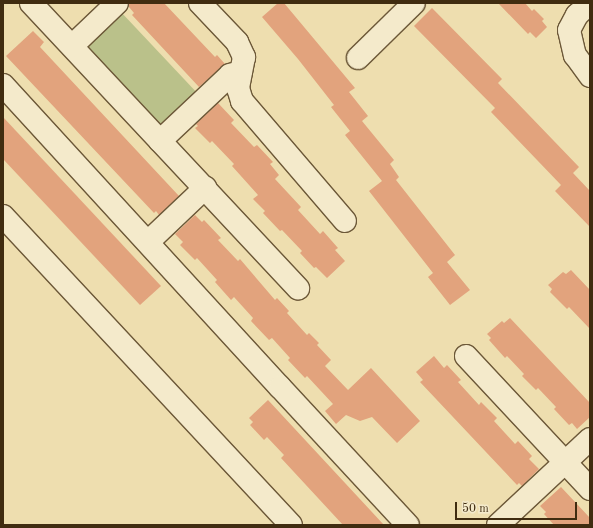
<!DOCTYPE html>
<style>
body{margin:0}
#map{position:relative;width:593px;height:528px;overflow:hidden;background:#eedeaf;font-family:"Old Standard TT",serif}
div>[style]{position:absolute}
.green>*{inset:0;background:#bac18a}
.building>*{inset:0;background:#e2a37d}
.roads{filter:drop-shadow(1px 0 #6c5838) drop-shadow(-1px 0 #6c5838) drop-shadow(0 1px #6c5838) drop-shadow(0 -1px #6c5838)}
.minor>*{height:22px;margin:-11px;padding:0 11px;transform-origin:11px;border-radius:11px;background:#f4eacb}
span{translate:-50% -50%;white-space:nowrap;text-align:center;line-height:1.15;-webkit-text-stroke:3px #f4eacb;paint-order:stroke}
.frame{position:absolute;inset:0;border:4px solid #402c10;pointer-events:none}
.scale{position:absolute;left:455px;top:502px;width:122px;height:18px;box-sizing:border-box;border:2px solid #402c10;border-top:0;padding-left:5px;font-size:12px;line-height:14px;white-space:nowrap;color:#402c10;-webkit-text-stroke:3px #f4eacb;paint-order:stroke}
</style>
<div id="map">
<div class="green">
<div style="clip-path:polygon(120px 11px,200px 96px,162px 128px,87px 54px,87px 42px)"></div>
</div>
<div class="building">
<div style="clip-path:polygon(129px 3px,164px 3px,215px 57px,217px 55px,225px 64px,199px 87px,132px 15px,134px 13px,129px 7px)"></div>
<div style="clip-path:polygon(278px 3px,284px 3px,355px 88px,349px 92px,368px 116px,362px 121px,394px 160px,390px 164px,399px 177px,396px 180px,455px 255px,447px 262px,470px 290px,450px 305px,428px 277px,433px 273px,369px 191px,382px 181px,345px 135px,350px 131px,331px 107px,334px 105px,298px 59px,262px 17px)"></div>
<div style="clip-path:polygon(498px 3px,525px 3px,532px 11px,534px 9px,544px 19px,542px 21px,547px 27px,536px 38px,530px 32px,528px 34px)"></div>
<div style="clip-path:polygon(432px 8px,502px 79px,498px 83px,579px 167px,573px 173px,590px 191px,590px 227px,555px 191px,561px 185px,491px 112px,495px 108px,414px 26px)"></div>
<div style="clip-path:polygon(33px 31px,44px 42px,40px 47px,179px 196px,159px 215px,156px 211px,154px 213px,6px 56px)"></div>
<div style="clip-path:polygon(218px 103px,234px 120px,231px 123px,254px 147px,257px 145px,273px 162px,270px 164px,279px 175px,275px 179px,301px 207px,298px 210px,320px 234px,323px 231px,338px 248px,335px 250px,345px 261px,327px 278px,316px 267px,314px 268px,300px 253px,302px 251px,282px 230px,280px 231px,263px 213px,265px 211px,253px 199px,258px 195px,232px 166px,234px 164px,212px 141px,210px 143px,195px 128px,198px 126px,196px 124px)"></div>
<div style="clip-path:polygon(3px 117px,161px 286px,140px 305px,3px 159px)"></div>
<div style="clip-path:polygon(195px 215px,202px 222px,204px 220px,221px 238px,218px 240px,238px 261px,240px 259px,275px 300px,277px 298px,289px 311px,287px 313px,307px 335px,309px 333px,319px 343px,317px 345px,331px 360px,325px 366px,348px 390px,371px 368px,420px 421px,397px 443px,372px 417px,360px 421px,346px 415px,336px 424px,325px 411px,333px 404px,307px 376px,305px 378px,288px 360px,290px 358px,272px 338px,269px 340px,251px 321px,253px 318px,234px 297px,231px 300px,215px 282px,217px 280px,197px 258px,195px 260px,180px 245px,183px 242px,175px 234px)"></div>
<div style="clip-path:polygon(571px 270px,590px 290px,590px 329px,569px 307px,567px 309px,550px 292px,552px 289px,548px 285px,563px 272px,566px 274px)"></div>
<div style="clip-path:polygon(510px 318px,590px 403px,590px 417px,577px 429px,572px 423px,569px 425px,554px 409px,556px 407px,538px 388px,536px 390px,522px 376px,524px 374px,507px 356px,505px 358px,489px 340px,491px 338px,487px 334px,502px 321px,504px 323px)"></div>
<div style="clip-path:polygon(434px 356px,444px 368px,447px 365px,461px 380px,458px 382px,479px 405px,481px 402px,497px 418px,494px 421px,515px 444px,518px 441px,532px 456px,529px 459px,539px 469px,522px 486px,519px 483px,517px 485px,420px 382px,423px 380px,416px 372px)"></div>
<div style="clip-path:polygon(268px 400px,384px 525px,343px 525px,281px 458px,284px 455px,267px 437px,264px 440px,250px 425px,253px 422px,249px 418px)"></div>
<div style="clip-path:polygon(561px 487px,590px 518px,590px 525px,554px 525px,544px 514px,546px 512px,540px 506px)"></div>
</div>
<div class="roads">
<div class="minor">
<div style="left:31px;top:3px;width:391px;rotate:46.9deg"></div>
<div style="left:200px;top:3px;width:54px;rotate:46.5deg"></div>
<div style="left:237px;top:42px;width:17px;rotate:65deg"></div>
<div style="left:244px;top:57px;width:32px;rotate:101deg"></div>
<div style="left:238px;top:88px;width:14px;rotate:73deg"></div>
<div style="left:242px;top:101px;width:158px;rotate:49.4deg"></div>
<div style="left:590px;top:3px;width:18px;rotate:137deg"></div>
<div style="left:577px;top:15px;width:17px;rotate:118deg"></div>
<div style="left:569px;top:30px;width:26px;rotate:77deg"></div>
<div style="left:575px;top:55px;width:26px;rotate:54deg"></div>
<div style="left:72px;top:46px;width:62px;rotate:-43.7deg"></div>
<div style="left:358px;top:58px;width:78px;rotate:-44.5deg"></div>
<div style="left:3px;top:85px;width:410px;rotate:47.5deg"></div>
<div style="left:280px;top:387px;width:188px;rotate:47.2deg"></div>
<div style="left:160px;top:141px;width:96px;rotate:-43.3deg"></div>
<div style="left:230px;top:75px;width:11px;rotate:-15deg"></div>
<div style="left:3px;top:216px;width:422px;rotate:47deg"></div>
<div style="left:148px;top:242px;width:79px;rotate:-43.5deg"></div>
<div style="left:466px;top:356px;width:182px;rotate:47deg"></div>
<div style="left:498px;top:525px;width:126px;rotate:-43.1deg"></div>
</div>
</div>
<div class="frame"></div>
<div class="scale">50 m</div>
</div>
